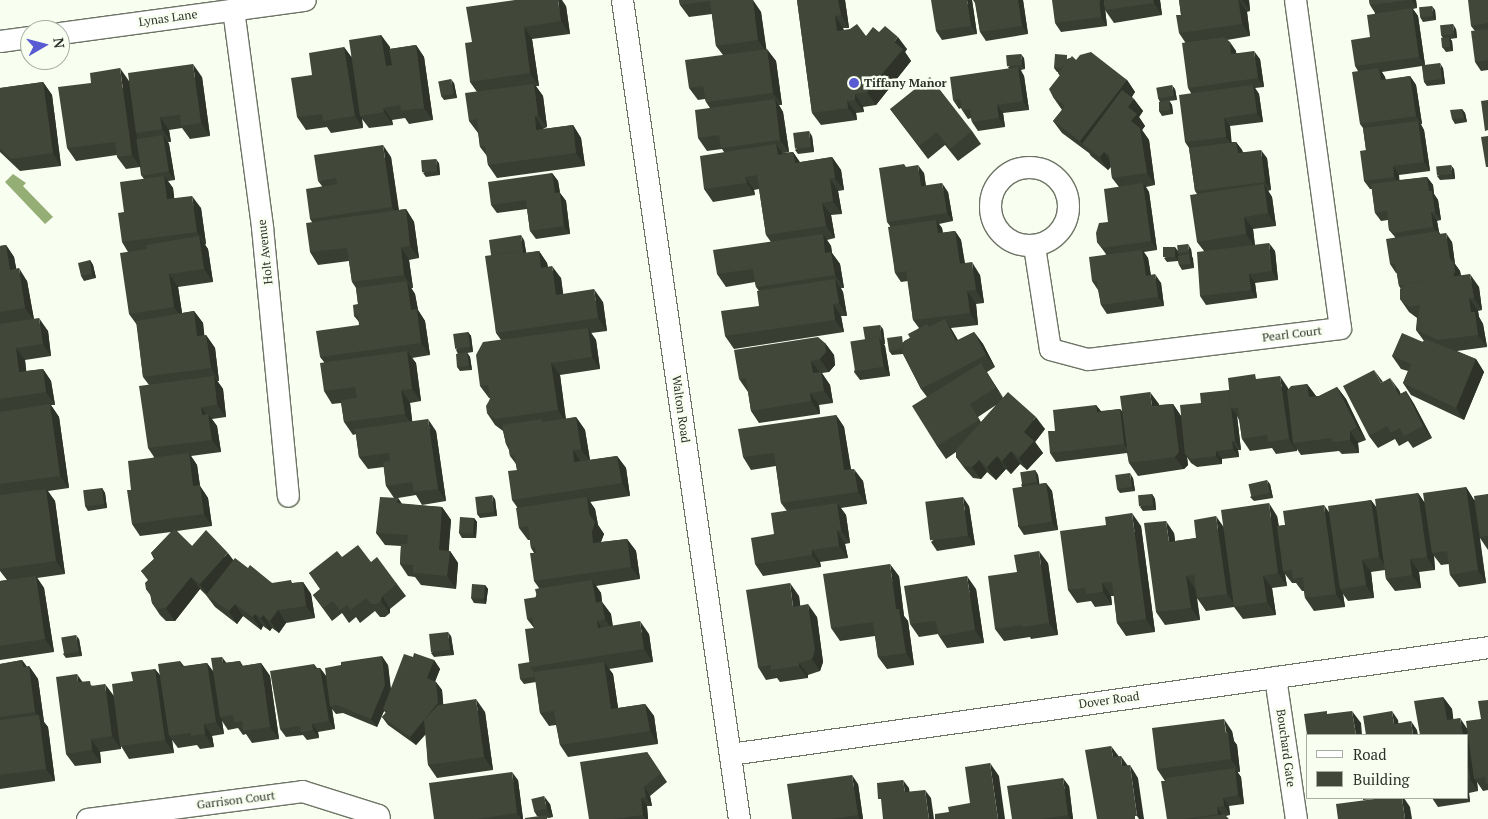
<!DOCTYPE html>
<style>
body{margin:0}
#map{position:relative;width:1488px;height:819px;overflow:hidden;background:#f8fff0;font-family:"PT Serif",serif}
div>[style]{position:absolute}
.water>*{inset:0;background:#95ae75}
.roads{filter:drop-shadow(1px 0 #6d7465) drop-shadow(-1px 0 #6d7465) drop-shadow(0 1px #6d7465) drop-shadow(0 -1px #6d7465)}
.street>*{height:21px;margin:-10.5px;padding:0 10.5px;transform-origin:10.5px;border-radius:10.5px;background:#fff}
.street>.ring{margin:-10.5px;padding:0;box-sizing:content-box;background:none;border:21px solid #fff;border-radius:50%}
.wall>*{inset:0;background:#383e31}
.shaded-wall>*{inset:0;background:#2e3228}
.building>*{inset:0;background:#414839;transform-origin:0 0}
.dots>*{width:14px;height:14px;translate:-50% -50%;box-sizing:border-box;border:2px solid #f8fff0;border-radius:50%}
span{translate:-50% -50%;white-space:nowrap;text-align:center;line-height:1.15;-webkit-text-stroke:5px #f8fff0;paint-order:stroke}
.street-label{font-size:12px;color:#2e312a}
.poi-label{font-size:12px;color:#2e312a;font-weight:700}
.left{translate:0 -50%;text-align:left}
.legend{position:absolute;left:1306px;top:734px;width:162px;height:65px;box-sizing:border-box;background:#f8fff0;border:1px solid #a7ada1;margin:0;padding:6px 9px;list-style:none;font-size:15px;color:#2e312a}
.legend li{display:flex;align-items:center;gap:10px;height:25px}
.legend b{width:25px;border:1px solid #a7ada1}
.north{position:absolute;left:20px;top:20px;width:50px;height:50px;box-sizing:border-box;background:#f8fff0;border:1px solid #a7ada1;border-radius:50%;rotate:82deg;font-size:14px;font-weight:700;line-height:20px;text-align:center;color:#2e312a}
.north::after{content:'';display:block;margin:auto;width:18px;height:22px;background:#585bd2;clip-path:polygon(50% 0,100% 100%,50% 72%,0 100%)}
</style>
<div id="map">
<div class="water">
<div style="clip-path:polygon(13px 174px,26px 183px,23px 186px,53px 217px,45px 224px,5px 182px)"></div>
</div>
<div class="roads">
<div class="street">
<div style="left:622px;top:0;width:827px;rotate:81.87deg"></div>
<div style="left:233px;top:9px;width:220px;rotate:82.4deg"></div>
<div style="left:262px;top:227px;width:270px;rotate:84.5deg"></div>
<div style="left:60px;top:33px;width:247px;rotate:-7.7deg"></div>
<div style="left:0;top:41px;width:30px;rotate:-8deg"></div>
<div class="ring" style="left:990px;top:167px;width:57px;height:57px"></div>
<div style="left:1034px;top:246px;width:104px;rotate:81.2deg"></div>
<div style="left:1050px;top:349px;width:39px;rotate:15deg"></div>
<div style="left:1088px;top:359px;width:254px;rotate:-7deg"></div>
<div style="left:1340px;top:328px;width:331px;rotate:-97.8deg"></div>
<div style="left:1275px;top:677px;width:144px;rotate:81.6deg"></div>
<div style="left:730px;top:754px;width:766px;rotate:-8.03deg"></div>
<div style="left:87px;top:819px;width:217px;rotate:-7.4deg"></div>
<div style="left:302px;top:791px;width:80px;rotate:17.5deg"></div>
<div style="left:378px;top:815px;width:4px;rotate:76deg"></div>
</div>
</div>
<div class="wall">
<div style="clip-path:polygon(679px 0,753px 1px,761px 12px,766px 49px,776px 61px,782px 105px,779px 105px,783px 112px,789px 152px,782px 153px,793px 152px,800px 162px,832px 157px,841px 170px,844px 190px,838px 191px,842px 214px,831px 215px,835px 238px,827px 240px,831px 246px,832px 253px,840px 264px,844px 288px,841px 288px,843px 292px,847px 316px,841px 316px,844px 332px,734px 349px,725px 336px,759px 306px,759px 291px,756px 287px,755px 282px,726px 287px,717px 274px,771px 242px,766px 235px,759px 189px,754px 190px,755px 195px,713px 202px,704px 189px,724px 152px,722px 149px,707px 151px,698px 138px,710px 108px,706px 102px,705px 99px,698px 100px,689px 88px,723px 55px,716px 46px,712px 14px,689px 17px,680px 5px)"></div>
<div style="clip-path:polygon(797px 0,845px 0,849px 28px,843px 28px,844px 30px,866px 36px,879px 32px,907px 49px,905px 52px,911px 61px,876px 105px,863px 107px,864px 112px,856px 113px,857px 120px,821px 125px,812px 113px)"></div>
<div style="clip-path:polygon(972px 0,977px 34px,942px 40px,936px 31px)"></div>
<div style="clip-path:polygon(973px 0,1023px 0,1028px 34px,986px 41px,980px 32px,975px 3px)"></div>
<div style="clip-path:polygon(1104px 0,1160px 0,1162px 15px,1114px 23px,1105px 10px)"></div>
<div style="clip-path:polygon(1104px 0,1107px 26px,1061px 32px,1055px 23px)"></div>
<div style="clip-path:polygon(1179px 0,1249px 0,1250px 11px,1247px 12px,1250px 36px,1227px 40px,1236px 51px,1236px 53px,1260px 59px,1264px 87px,1255px 88px,1259px 94px,1263px 122px,1230px 126px,1231px 142px,1236px 142px,1242px 150px,1243px 152px,1267px 158px,1271px 190px,1268px 191px,1272px 197px,1276px 226px,1253px 229px,1255px 245px,1275px 251px,1278px 280px,1255px 283px,1257px 298px,1206px 305px,1200px 296px,1204px 251px,1197px 242px,1197px 194px,1195px 191px,1189px 148px,1185px 142px,1191px 93px,1188px 88px,1185px 42px,1179px 33px,1181px 15px)"></div>
<div style="clip-path:polygon(1369px 0,1416px 0,1417px 8px,1413px 9px,1418px 16px,1425px 65px,1443px 68px,1445px 84px,1427px 86px,1424px 82px,1422px 66px,1382px 72px,1385px 77px,1386px 80px,1410px 76px,1416px 85px,1422px 124px,1421px 124px,1424px 130px,1430px 171px,1399px 175px,1399px 180px,1427px 177px,1433px 185px,1434px 194px,1438px 200px,1441px 220px,1437px 221px,1439px 232px,1440px 234px,1452px 242px,1455px 264px,1460px 271px,1461px 275px,1479px 287px,1482px 310px,1478px 311px,1479px 317px,1483px 324px,1487px 347px,1457px 351px,1476px 359px,1484px 372px,1464px 420px,1411px 395px,1403px 383px,1408px 371px,1401px 369px,1392px 356px,1424px 341px,1416px 330px,1417px 318px,1409px 312px,1400px 299px,1401px 289px,1399px 286px,1397px 273px,1396px 273px,1390px 264px,1395px 237px,1389px 230px,1388px 220px,1381px 221px,1375px 213px,1372px 189px,1370px 189px,1364px 181px,1366px 150px,1363px 128px,1360px 124px,1358px 71px,1355px 66px,1370px 37px,1375px 13px,1370px 5px)"></div>
<div style="clip-path:polygon(1488px 0,1488px 70px,1481px 71px,1475px 62px,1475px 31px,1471px 26px)"></div>
<div style="clip-path:polygon(566px 6px,570px 34px,532px 39px,539px 86px,536px 86px,543px 96px,547px 127px,543px 129px,573px 125px,581px 138px,585px 166px,497px 178px,488px 165px,487px 156px,480px 147px,478px 133px,469px 121px,477px 92px,470px 82px,472px 42px)"></div>
<div style="clip-path:polygon(1435px 10px,1436px 20px,1423px 22px,1420px 17px)"></div>
<div style="clip-path:polygon(1456px 29px,1457px 38px,1450px 39px,1452px 41px,1453px 51px,1446px 52px,1443px 48px,1443px 38px,1441px 35px)"></div>
<div style="clip-path:polygon(381px 35px,390px 49px,416px 45px,424px 57px,433px 120px,409px 124px,405px 118px,392px 120px,393px 125px,369px 128px,362px 119px,363px 128px,331px 133px,327px 127px,306px 130px,297px 117px,312px 75px,344px 47px,351px 57px)"></div>
<div style="clip-path:polygon(1024px 58px,1025px 69px,1021px 70px,1024px 76px,1029px 110px,1003px 113px,1005px 127px,978px 131px,972px 122px,971px 118px,968px 119px,962px 110px,961px 108px,959px 109px,953px 100px,1009px 69px,1008px 67px)"></div>
<div style="clip-path:polygon(1069px 58px,1076px 60px,1127px 80px,1135px 92px,1132px 97px,1143px 111px,1139px 117px,1145px 126px,1142px 130px,1149px 140px,1155px 185px,1146px 187px,1149px 192px,1157px 250px,1144px 252px,1148px 258px,1151px 275px,1161px 283px,1164px 306px,1107px 314px,1101px 305px,1098px 290px,1092px 281px,1106px 254px,1097px 242px,1108px 222px,1119px 187px,1112px 178px,1111px 167px,1108px 170px,1091px 156px,1089px 153px,1062px 133px,1053px 121px,1062px 110px,1053px 97px,1060px 76px,1058px 73px,1058px 72px,1057px 72px,1054px 68px)"></div>
<div style="clip-path:polygon(202px 77px,210px 136px,190px 139px,182px 128px,169px 130px,171px 142px,168px 142px,169px 144px,175px 180px,168px 181px,173px 188px,174px 198px,201px 208px,206px 244px,205px 245px,208px 249px,213px 282px,178px 287px,182px 313px,194px 311px,203px 323px,204px 336px,206px 335px,215px 348px,219px 381px,217px 381px,223px 389px,226px 417px,212px 419px,217px 426px,221px 452px,191px 456px,197px 465px,200px 486px,208px 498px,212px 526px,177px 531px,192px 546px,233px 560px,272px 583px,293px 583px,303px 582px,311px 594px,315px 618px,286px 623px,279px 633px,272px 628px,270px 631px,263px 626px,261px 630px,243px 616px,237px 624px,215px 607px,206px 595px,200px 589px,175px 621px,166px 621px,160px 615px,152px 603px,151px 596px,146px 589px,148px 580px,141px 571px,154px 559px,151px 553px,171px 532px,140px 536px,132px 524px,131px 490px,154px 457px,148px 448px,149px 385px,143px 377px,137px 325px,129px 314px,128px 252px,122px 242px,124px 212px,144px 179px,141px 175px,140px 167px,126px 169px,117px 157px,117px 155px,76px 161px,67px 148px,129px 81px)"></div>
<div style="clip-path:polygon(43px 82px,52px 95px,61px 166px,20px 171px,0 152px,0 88px)"></div>
<div style="clip-path:polygon(454px 83px,457px 98px,444px 100px,441px 96px)"></div>
<div style="clip-path:polygon(1175px 89px,1177px 100px,1169px 101px,1172px 105px,1173px 114px,1162px 116px,1159px 111px,1160px 102px,1158px 98px)"></div>
<div style="clip-path:polygon(890px 109px,972px 131px,981px 144px,958px 161px,945px 145px,928px 159px)"></div>
<div style="clip-path:polygon(1462px 109px,1465px 113px,1467px 122px,1455px 124px,1452px 119px)"></div>
<div style="clip-path:polygon(812px 136px,814px 152px,798px 154px,795px 150px)"></div>
<div style="clip-path:polygon(391px 157px,399px 210px,406px 209px,414px 222px,419px 258px,409px 260px,413px 288px,411px 288px,415px 294px,418px 310px,425px 321px,430px 355px,412px 358px,416px 363px,421px 401px,410px 403px,412px 421px,436px 431px,446px 501px,422px 505px,416px 495px,398px 498px,402px 504px,442px 507px,451px 520px,448px 551px,450px 551px,458px 563px,456px 589px,421px 585px,415px 577px,408px 576px,400px 564px,401px 546px,385px 545px,376px 533px,394px 498px,386px 486px,384px 467px,368px 469px,359px 457px,356px 434px,353px 435px,344px 422px,341px 403px,332px 404px,324px 391px,324px 362px,320px 357px,359px 325px,359px 322px,354px 316px,358px 304px,356px 288px,352px 282px,349px 261px,318px 265px,310px 252px,312px 222px,310px 219px,322px 186px,318px 181px)"></div>
<div style="clip-path:polygon(439px 163px,440px 175px,426px 177px,423px 173px)"></div>
<div style="clip-path:polygon(evenodd,906px 167px,924px 173px,926px 186px,948px 192px,953px 221px,939px 224px,942px 228px,943px 233px,955px 231px,961px 240px,965px 263px,980px 275px,984px 303px,976px 304px,978px 325px,951px 328px,958px 340px,974px 332px,983px 344px,995px 367px,987px 372px,1003px 398px,1045px 429px,1035px 442px,1043px 453px,1027px 470px,1020px 464px,1011px 474px,1006px 469px,996px 480px,987px 472px,981px 479px,973px 478px,965px 469px,956px 457px,956px 452px,946px 459px,937px 446px,927px 397px,921px 389px,903px 354px,892px 355px,889px 351px,910px 338px,919px 328px,913px 320px,908px 281px,901px 282px,895px 273px,890px 226px,887px 222px,906px 167px,996px 405px,981px 422px,978px 417px,996px 405px)"></div>
<div style="clip-path:polygon(1454px 169px,1455px 179px,1440px 180px,1437px 176px)"></div>
<div style="clip-path:polygon(552px 173px,558px 181px,560px 193px,566px 201px,570px 234px,536px 239px,530px 231px,527px 209px,497px 213px,491px 205px)"></div>
<div style="clip-path:polygon(524px 240px,526px 253px,539px 251px,547px 263px,548px 267px,561px 278px,563px 294px,603px 302px,607px 331px,591px 333px,596px 340px,600px 369px,560px 375px,566px 419px,576px 417px,585px 430px,590px 460px,617px 456px,626px 468px,630px 496px,590px 502px,595px 509px,598px 525px,604px 534px,601px 542px,627px 539px,636px 551px,640px 579px,596px 586px,601px 593px,602px 602px,611px 614px,612px 626px,649px 634px,653px 662px,609px 669px,613px 674px,618px 708px,645px 704px,654px 716px,658px 744px,568px 757px,560px 745px,556px 725px,549px 726px,540px 713px,536px 682px,524px 684px,520px 679px,530px 662px,534px 628px,527px 619px,539px 588px,534px 581px,534px 553px,531px 548px,530px 540px,528px 540px,519px 528px,517px 507px,512px 500px,517px 470px,516px 464px,510px 456px,509px 450px,506px 444px,503px 431px,495px 425px,487px 413px,490px 398px,489px 398px,480px 386px,501px 340px,496px 333px,491px 255px)"></div>
<div style="clip-path:polygon(6px 245px,14px 257px,16px 269px,27px 281px,34px 319px,48px 331px,51px 356px,25px 360px,26px 371px,43px 369px,51px 381px,55px 405px,51px 405px,59px 417px,69px 488px,48px 491px,55px 501px,65px 574px,37px 578px,44px 588px,54px 652px,0 660px,0 581px,7px 580px,0 571px,0 246px)"></div>
<div style="clip-path:polygon(1191px 249px,1194px 268px,1182px 270px,1179px 265px,1178px 261px,1167px 262px,1164px 258px,1178px 251px)"></div>
<div style="clip-path:polygon(90px 260px,93px 265px,96px 278px,84px 281px,81px 276px)"></div>
<div style="clip-path:polygon(883px 329px,885px 344px,884px 344px,885px 346px,890px 376px,860px 380px,854px 372px,865px 339px)"></div>
<div style="clip-path:polygon(468px 332px,471px 336px,473px 352px,467px 353px,470px 357px,472px 370px,460px 371px,457px 367px,458px 354px,456px 350px)"></div>
<div style="clip-path:polygon(825px 343px,834px 355px,835px 365px,829px 372px,822px 373px,830px 385px,833px 403px,819px 405px,820px 414px,759px 423px,751px 411px,748px 392px,739px 379px)"></div>
<div style="clip-path:polygon(1258px 379px,1289px 389px,1307px 384px,1316px 396px,1319px 396px,1337px 387px,1346px 399px,1366px 440px,1358px 443px,1359px 453px,1342px 454px,1339px 451px,1301px 455px,1297px 449px,1297px 451px,1276px 454px,1272px 448px,1250px 451px,1242px 439px,1239px 420px,1237px 416px,1241px 450px,1238px 450px,1239px 457px,1222px 459px,1222px 464px,1197px 467px,1191px 463px,1187px 457px,1188px 465px,1184px 469px,1138px 476px,1129px 463px,1127px 453px,1056px 462px,1050px 453px,1055px 431px,1096px 405px,1101px 411px,1120px 409px,1122px 411px,1159px 404px,1159px 405px,1173px 404px,1181px 416px,1201px 403px,1229px 390px)"></div>
<div style="clip-path:polygon(1383px 382px,1399px 390px,1400px 394px,1406px 391px,1414px 404px,1432px 438px,1413px 448px,1408px 441px,1399px 446px,1395px 439px,1378px 448px,1369px 436px)"></div>
<div style="clip-path:polygon(836px 415px,844px 427px,851px 469px,863px 481px,867px 504px,841px 508px,846px 515px,850px 543px,845px 544px,848px 558px,820px 562px,821px 567px,763px 576px,755px 564px,774px 534px,787px 511px,781px 503px,776px 466px,751px 470px,743px 457px)"></div>
<div style="clip-path:polygon(1035px 470px,1038px 475px,1039px 484px,1046px 483px,1052px 491px,1058px 530px,1024px 535px,1018px 526px,1022px 486px,1021px 485px)"></div>
<div style="clip-path:polygon(1133px 478px,1135px 491px,1120px 493px,1117px 489px)"></div>
<div style="clip-path:polygon(1270px 484px,1273px 498px,1254px 501px,1250px 497px)"></div>
<div style="clip-path:polygon(1466px 487px,1474px 500px,1488px 494px,1488px 550px,1480px 538px,1486px 583px,1459px 587px,1450px 575px,1449px 564px,1441px 565px,1434px 556px,1435px 570px,1419px 572px,1421px 588px,1395px 591px,1386px 579px,1385px 570px,1371px 572px,1374px 598px,1348px 601px,1343px 594px,1345px 607px,1314px 611px,1305px 598px,1304px 591px,1302px 591px,1296px 583px,1292px 583px,1285px 574px,1287px 586px,1272px 588px,1276px 615px,1243px 619px,1234px 607px,1206px 611px,1197px 598px,1196px 589px,1200px 620px,1165px 625px,1156px 612px,1174px 533px,1175px 541px,1196px 538px,1223px 527px,1277px 516px,1279px 526px,1285px 525px,1328px 512px,1371px 500px,1376px 508px,1418px 493px,1424px 502px)"></div>
<div style="clip-path:polygon(102px 488px,105px 493px,107px 508px,88px 511px,85px 506px)"></div>
<div style="clip-path:polygon(1152px 494px,1155px 499px,1156px 510px,1143px 511px,1140px 507px)"></div>
<div style="clip-path:polygon(495px 499px,497px 516px,480px 518px,477px 514px)"></div>
<div style="clip-path:polygon(969px 506px,975px 545px,937px 551px,931px 542px)"></div>
<div style="clip-path:polygon(474px 518px,477px 522px,476px 538px,462px 538px,459px 533px)"></div>
<div style="clip-path:polygon(1141px 526px,1155px 632px,1126px 636px,1117px 623px,1114px 596px,1111px 596px,1112px 605px,1095px 607px,1091px 601px,1077px 603px,1068px 590px)"></div>
<div style="clip-path:polygon(342px 557px,371px 562px,397px 584px,406px 596px,390px 609px,390px 613px,385px 617px,380px 617px,375px 611px,360px 623px,356px 617px,349px 623px,342px 613px,332px 621px,313px 595px,320px 589px,309px 573px)"></div>
<div style="clip-path:polygon(1048px 563px,1058px 635px,1031px 639px,1030px 637px,1004px 641px,995px 629px,1017px 572px)"></div>
<div style="clip-path:polygon(899px 576px,904px 616px,908px 621px,914px 665px,887px 669px,878px 657px,875px 636px,840px 641px,831px 628px)"></div>
<div style="clip-path:polygon(485px 585px,488px 589px,486px 604px,474px 603px,471px 598px)"></div>
<div style="clip-path:polygon(976px 589px,984px 643px,947px 648px,939px 636px,938px 634px,919px 637px,910px 624px)"></div>
<div style="clip-path:polygon(799px 596px,800px 606px,817px 617px,823px 662px,820px 671px,808px 675px,808px 678px,780px 682px,777px 678px,766px 680px,758px 667px)"></div>
<div style="clip-path:polygon(451px 636px,454px 655px,434px 657px,431px 653px)"></div>
<div style="clip-path:polygon(79px 639px,82px 656px,66px 658px,63px 654px)"></div>
<div style="clip-path:polygon(413px 657px,434px 660px,440px 669px,435px 681px,442px 690px,443px 704px,485px 712px,493px 770px,437px 778px,428px 765px,426px 734px,416px 745px,388px 725px,382px 717px,386px 713px,384px 711px,377px 727px,343px 713px,336px 714px,332px 709px,335px 729px,318px 732px,319px 738px,307px 740px,303px 735px,286px 737px,280px 729px,314px 664px,317px 668px,320px 668px,326px 676px,388px 665px,391px 689px)"></div>
<div style="clip-path:polygon(22px 660px,27px 667px,29px 666px,38px 679px,44px 722px,48px 727px,55px 781px,0 789px,0 664px)"></div>
<div style="clip-path:polygon(180px 661px,184px 666px,207px 663px,213px 672px,226px 663px,240px 661px,243px 666px,261px 663px,270px 676px,279px 739px,252px 743px,246px 734px,243px 735px,238px 728px,228px 730px,222px 721px,224px 734px,212px 736px,214px 747px,200px 749px,197px 745px,178px 748px,172px 740px,174px 753px,129px 759px,121px 746px,121px 749px,100px 752px,101px 763px,75px 766px,66px 754px,82px 682px,93px 686px,114px 696px,133px 681px,155px 669px,160px 675px)"></div>
<div style="clip-path:polygon(1443px 697px,1452px 709px,1453px 719px,1467px 729px,1481px 719px,1488px 700px,1488px 790px,1483px 791px,1477px 782px,1478px 791px,1469px 793px,1470px 802px,1438px 807px,1432px 798px,1467px 798px,1467px 735px,1420px 735px)"></div>
<div style="clip-path:polygon(1232px 731px,1234px 741px,1237px 745px,1240px 772px,1237px 772px,1241px 777px,1244px 804px,1229px 806px,1230px 815px,1226px 816px,1229px 819px,1167px 819px,1165px 781px,1157px 769px)"></div>
<div style="clip-path:polygon(647px 752px,667px 782px,650px 796px,652px 806px,647px 806px,648px 819px,589px 819px)"></div>
<div style="clip-path:polygon(518px 780px,523px 819px,434px 819px)"></div>
<div style="clip-path:polygon(858px 784px,863px 819px,792px 819px)"></div>
<div style="clip-path:polygon(1069px 786px,1073px 819px,1012px 819px)"></div>
<div style="clip-path:polygon(550px 804px,553px 817px,549px 818px,537px 816px,534px 811px)"></div>
</div>
<div class="shaded-wall">
<div style="clip-path:polygon(558px 0,562px 0,566px 6px,570px 34px,561px 21px)"></div>
<div style="clip-path:polygon(746px 0,753px 0,761px 12px,767px 53px,758px 40px)"></div>
<div style="clip-path:polygon(838px 0,845px 0,849px 28px,841px 15px)"></div>
<div style="clip-path:polygon(967px 0,972px 0,977px 34px,971px 26px)"></div>
<div style="clip-path:polygon(1018px 0,1023px 0,1028px 34px,1022px 26px)"></div>
<div style="clip-path:polygon(1099px 0,1104px 0,1107px 26px,1101px 17px)"></div>
<div style="clip-path:polygon(1153px 0,1160px 0,1162px 15px,1154px 3px)"></div>
<div style="clip-path:polygon(1239px 0,1247px 12px,1250px 36px,1242px 24px)"></div>
<div style="clip-path:polygon(1242px 0,1249px 0,1250px 11px)"></div>
<div style="clip-path:polygon(1412px 0,1416px 0,1417px 8px)"></div>
<div style="clip-path:polygon(1432px 6px,1435px 10px,1436px 20px,1433px 16px)"></div>
<div style="clip-path:polygon(1412px 8px,1418px 16px,1425px 65px,1419px 57px)"></div>
<div style="clip-path:polygon(835px 16px,843px 28px,846px 44px,837px 31px)"></div>
<div style="clip-path:polygon(1453px 24px,1456px 29px,1457px 38px,1454px 34px)"></div>
<div style="clip-path:polygon(524px 27px,532px 39px,539px 86px,530px 73px)"></div>
<div style="clip-path:polygon(381px 35px,390px 47px,394px 78px,386px 66px)"></div>
<div style="clip-path:polygon(898px 37px,907px 49px,905px 52px,911px 61px,876px 105px,867px 92px,894px 42px)"></div>
<div style="clip-path:polygon(1449px 37px,1452px 41px,1453px 51px,1450px 47px)"></div>
<div style="clip-path:polygon(1230px 42px,1236px 51px,1237px 63px,1231px 54px)"></div>
<div style="clip-path:polygon(416px 45px,424px 57px,433px 120px,424px 108px)"></div>
<div style="clip-path:polygon(344px 47px,353px 59px,360px 116px,362px 119px,363px 128px,355px 116px)"></div>
<div style="clip-path:polygon(767px 49px,776px 61px,782px 105px,773px 93px)"></div>
<div style="clip-path:polygon(1254px 51px,1260px 59px,1264px 87px,1258px 78px)"></div>
<div style="clip-path:polygon(1021px 54px,1024px 58px,1025px 69px,1022px 65px)"></div>
<div style="clip-path:polygon(1440px 63px,1443px 68px,1445px 84px,1442px 79px)"></div>
<div style="clip-path:polygon(193px 64px,202px 77px,210px 136px,201px 123px)"></div>
<div style="clip-path:polygon(1018px 67px,1024px 76px,1029px 110px,1023px 101px)"></div>
<div style="clip-path:polygon(120px 68px,129px 81px,141px 167px,132px 155px)"></div>
<div style="clip-path:polygon(1379px 68px,1385px 77px,1387px 89px,1381px 80px)"></div>
<div style="clip-path:polygon(1410px 76px,1416px 85px,1422px 124px,1416px 116px)"></div>
<div style="clip-path:polygon(451px 79px,454px 83px,457px 98px,454px 94px)"></div>
<div style="clip-path:polygon(1127px 80px,1135px 92px,1091px 150px,1082px 144px,1088px 154px,1080px 141px)"></div>
<div style="clip-path:polygon(43px 82px,52px 95px,61px 166px,53px 153px)"></div>
<div style="clip-path:polygon(534px 84px,543px 96px,547px 127px,538px 115px)"></div>
<div style="clip-path:polygon(1172px 85px,1175px 89px,1177px 100px,1174px 96px)"></div>
<div style="clip-path:polygon(1253px 85px,1259px 94px,1263px 122px,1257px 113px)"></div>
<div style="clip-path:polygon(855px 94px,863px 107px,864px 112px,855px 100px)"></div>
<div style="clip-path:polygon(775px 99px,783px 112px,789px 152px,780px 140px)"></div>
<div style="clip-path:polygon(1134px 99px,1143px 111px,1139px 117px,1145px 126px,1142px 130px,1149px 140px,1155px 185px,1147px 173px,1131px 121px,1128px 107px)"></div>
<div style="clip-path:polygon(1169px 100px,1172px 105px,1173px 114px,1170px 110px)"></div>
<div style="clip-path:polygon(847px 101px,856px 113px,857px 120px,848px 108px)"></div>
<div style="clip-path:polygon(997px 105px,1003px 113px,1005px 127px,999px 118px)"></div>
<div style="clip-path:polygon(383px 108px,392px 120px,393px 125px,384px 112px)"></div>
<div style="clip-path:polygon(1462px 109px,1465px 113px,1467px 122px,1464px 118px)"></div>
<div style="clip-path:polygon(535px 116px,543px 129px,536px 130px)"></div>
<div style="clip-path:polygon(160px 117px,169px 130px,171px 142px,162px 129px)"></div>
<div style="clip-path:polygon(1224px 118px,1230px 126px,1232px 145px,1226px 137px)"></div>
<div style="clip-path:polygon(1418px 121px,1424px 130px,1430px 171px,1424px 162px)"></div>
<div style="clip-path:polygon(573px 125px,581px 138px,585px 166px,576px 153px)"></div>
<div style="clip-path:polygon(809px 131px,812px 136px,814px 152px,811px 147px)"></div>
<div style="clip-path:polygon(163px 135px,169px 144px,175px 180px,169px 172px)"></div>
<div style="clip-path:polygon(1236px 142px,1242px 150px,1244px 161px,1238px 153px)"></div>
<div style="clip-path:polygon(776px 144px,785px 157px,778px 155px)"></div>
<div style="clip-path:polygon(383px 145px,391px 157px,400px 220px,392px 207px)"></div>
<div style="clip-path:polygon(1261px 150px,1267px 158px,1271px 190px,1265px 182px)"></div>
<div style="clip-path:polygon(793px 152px,801px 165px,795px 163px)"></div>
<div style="clip-path:polygon(1104px 152px,1112px 164px,1108px 170px,1100px 157px)"></div>
<div style="clip-path:polygon(832px 157px,841px 170px,844px 190px,835px 178px)"></div>
<div style="clip-path:polygon(436px 159px,439px 163px,440px 175px,437px 171px)"></div>
<div style="clip-path:polygon(918px 165px,924px 173px,927px 195px,921px 186px)"></div>
<div style="clip-path:polygon(1451px 165px,1454px 169px,1455px 179px,1452px 174px)"></div>
<div style="clip-path:polygon(1393px 166px,1399px 175px,1400px 185px,1394px 177px)"></div>
<div style="clip-path:polygon(552px 173px,558px 181px,560px 193px,566px 201px,570px 234px,564px 226px,555px 193px)"></div>
<div style="clip-path:polygon(164px 176px,173px 188px,176px 212px,167px 199px)"></div>
<div style="clip-path:polygon(745px 177px,754px 190px,755px 195px,747px 183px)"></div>
<div style="clip-path:polygon(1427px 177px,1433px 185px,1434px 194px,1438px 200px,1441px 220px,1435px 212px,1429px 191px)"></div>
<div style="clip-path:polygon(830px 179px,838px 191px,842px 214px,833px 201px)"></div>
<div style="clip-path:polygon(942px 183px,948px 192px,953px 221px,947px 213px)"></div>
<div style="clip-path:polygon(1143px 183px,1149px 192px,1157px 250px,1151px 241px)"></div>
<div style="clip-path:polygon(1264px 184px,1272px 197px,1276px 226px,1268px 213px)"></div>
<div style="clip-path:polygon(192px 196px,201px 208px,206px 244px,197px 232px)"></div>
<div style="clip-path:polygon(822px 203px,831px 215px,835px 238px,826px 226px)"></div>
<div style="clip-path:polygon(406px 209px,414px 222px,419px 258px,410px 246px)"></div>
<div style="clip-path:polygon(1431px 212px,1437px 221px,1439px 232px,1444px 240px,1445px 243px,1433px 227px)"></div>
<div style="clip-path:polygon(1244px 217px,1253px 229px,1255px 247px,1246px 234px)"></div>
<div style="clip-path:polygon(936px 220px,942px 228px,944px 242px,938px 233px)"></div>
<div style="clip-path:polygon(955px 231px,961px 240px,966px 272px,960px 264px)"></div>
<div style="clip-path:polygon(1446px 233px,1452px 242px,1455px 264px,1460px 271px,1461px 281px,1452px 278px)"></div>
<div style="clip-path:polygon(823px 234px,831px 246px,832px 253px,840px 264px,844px 288px,835px 275px,825px 253px)"></div>
<div style="clip-path:polygon(521px 235px,524px 240px,527px 257px,523px 253px)"></div>
<div style="clip-path:polygon(199px 236px,208px 249px,213px 282px,204px 269px)"></div>
<div style="clip-path:polygon(1269px 243px,1275px 251px,1278px 280px,1272px 271px)"></div>
<div style="clip-path:polygon(1188px 244px,1191px 249px,1192px 257px,1189px 252px)"></div>
<div style="clip-path:polygon(6px 245px,14px 257px,19px 282px,10px 270px)"></div>
<div style="clip-path:polygon(401px 247px,409px 260px,413px 288px,404px 275px)"></div>
<div style="clip-path:polygon(1175px 247px,1178px 251px,1179px 261px,1175px 257px)"></div>
<div style="clip-path:polygon(1142px 250px,1148px 258px,1152px 284px,1146px 276px)"></div>
<div style="clip-path:polygon(539px 251px,547px 263px,550px 280px,541px 268px)"></div>
<div style="clip-path:polygon(1189px 254px,1193px 258px,1194px 268px,1191px 264px)"></div>
<div style="clip-path:polygon(90px 260px,93px 265px,96px 278px,92px 274px)"></div>
<div style="clip-path:polygon(972px 262px,980px 275px,984px 303px,976px 290px)"></div>
<div style="clip-path:polygon(552px 266px,561px 278px,565px 307px,556px 295px)"></div>
<div style="clip-path:polygon(19px 268px,27px 281px,34px 320px,25px 308px)"></div>
<div style="clip-path:polygon(169px 274px,178px 287px,183px 319px,174px 307px)"></div>
<div style="clip-path:polygon(1155px 274px,1161px 283px,1164px 306px,1158px 297px)"></div>
<div style="clip-path:polygon(1249px 274px,1255px 283px,1257px 298px,1251px 290px)"></div>
<div style="clip-path:polygon(1470px 274px,1479px 287px,1482px 310px,1474px 298px)"></div>
<div style="clip-path:polygon(835px 279px,843px 292px,847px 316px,839px 303px)"></div>
<div style="clip-path:polygon(407px 281px,415px 294px,418px 310px,425px 321px,430px 355px,421px 343px,411px 310px)"></div>
<div style="clip-path:polygon(594px 289px,603px 302px,607px 331px,598px 318px)"></div>
<div style="clip-path:polygon(967px 291px,976px 304px,978px 325px,970px 313px)"></div>
<div style="clip-path:polygon(1469px 298px,1478px 311px,1479px 317px,1483px 324px,1487px 347px,1478px 335px,1471px 312px)"></div>
<div style="clip-path:polygon(833px 304px,841px 316px,844px 332px,835px 320px)"></div>
<div style="clip-path:polygon(194px 311px,203px 323px,206px 349px,197px 336px)"></div>
<div style="clip-path:polygon(39px 318px,48px 331px,51px 356px,43px 344px)"></div>
<div style="clip-path:polygon(945px 319px,953px 332px,965px 354px,956px 341px)"></div>
<div style="clip-path:polygon(880px 325px,883px 329px,885px 344px,882px 340px)"></div>
<div style="clip-path:polygon(588px 328px,596px 340px,600px 369px,592px 357px)"></div>
<div style="clip-path:polygon(468px 332px,471px 336px,473px 352px,470px 347px)"></div>
<div style="clip-path:polygon(974px 332px,983px 344px,995px 367px,986px 355px)"></div>
<div style="clip-path:polygon(206px 335px,215px 348px,219px 381px,211px 368px)"></div>
<div style="clip-path:polygon(879px 337px,885px 346px,890px 376px,884px 367px)"></div>
<div style="clip-path:polygon(825px 343px,834px 355px,835px 365px,829px 372px,820px 359px)"></div>
<div style="clip-path:polygon(16px 348px,25px 360px,28px 385px,19px 372px)"></div>
<div style="clip-path:polygon(407px 351px,416px 363px,421px 401px,412px 389px)"></div>
<div style="clip-path:polygon(467px 352px,470px 357px,472px 370px,469px 366px)"></div>
<div style="clip-path:polygon(1476px 359px,1484px 372px,1464px 420px,1456px 408px)"></div>
<div style="clip-path:polygon(811px 361px,820px 373px,813px 373px)"></div>
<div style="clip-path:polygon(551px 363px,560px 375px,566px 422px,558px 410px)"></div>
<div style="clip-path:polygon(981px 363px,989px 376px,1005px 400px,996px 388px)"></div>
<div style="clip-path:polygon(43px 369px,51px 381px,55px 405px,46px 392px)"></div>
<div style="clip-path:polygon(1374px 370px,1383px 382px,1381px 383px)"></div>
<div style="clip-path:polygon(821px 372px,830px 385px,833px 403px,824px 391px)"></div>
<div style="clip-path:polygon(214px 376px,223px 389px,226px 417px,217px 405px)"></div>
<div style="clip-path:polygon(1280px 376px,1288px 388px,1293px 443px,1297px 449px,1297px 451px,1289px 439px)"></div>
<div style="clip-path:polygon(1390px 378px,1399px 390px,1407px 407px,1399px 395px)"></div>
<div style="clip-path:polygon(1307px 384px,1316px 396px,1309px 397px)"></div>
<div style="clip-path:polygon(1337px 387px,1346px 399px,1366px 440px,1357px 427px)"></div>
<div style="clip-path:polygon(401px 390px,410px 403px,413px 427px,405px 414px)"></div>
<div style="clip-path:polygon(1229px 390px,1231px 408px,1237px 416px,1241px 450px,1235px 441px)"></div>
<div style="clip-path:polygon(1406px 391px,1414px 404px,1432px 438px,1423px 426px)"></div>
<div style="clip-path:polygon(1150px 392px,1159px 404px,1161px 419px,1152px 406px)"></div>
<div style="clip-path:polygon(810px 393px,819px 405px,820px 414px,811px 401px)"></div>
<div style="clip-path:polygon(50px 404px,59px 417px,69px 488px,60px 476px)"></div>
<div style="clip-path:polygon(1173px 404px,1181px 416px,1185px 454px,1187px 457px,1188px 465px,1184px 469px,1175px 457px)"></div>
<div style="clip-path:polygon(1096px 405px,1102px 413px,1097px 412px)"></div>
<div style="clip-path:polygon(201px 407px,209px 418px,208px 414px,217px 426px,221px 452px,212px 440px,202px 415px)"></div>
<div style="clip-path:polygon(1120px 409px,1126px 418px,1130px 452px,1124px 444px)"></div>
<div style="clip-path:polygon(836px 415px,844px 427px,853px 483px,844px 470px)"></div>
<div style="clip-path:polygon(576px 417px,585px 430px,590px 461px,581px 449px)"></div>
<div style="clip-path:polygon(1036px 417px,1045px 429px,1035px 442px,1043px 453px,1027px 470px,1019px 458px,1024px 432px)"></div>
<div style="clip-path:polygon(428px 419px,436px 431px,446px 501px,438px 489px)"></div>
<div style="clip-path:polygon(1350px 431px,1358px 443px,1359px 453px,1350px 440px)"></div>
<div style="clip-path:polygon(1232px 441px,1238px 450px,1239px 457px,1233px 449px)"></div>
<div style="clip-path:polygon(573px 450px,581px 462px,574px 462px)"></div>
<div style="clip-path:polygon(1011px 451px,1020px 464px,1011px 474px,1002px 461px)"></div>
<div style="clip-path:polygon(1216px 451px,1222px 459px,1222px 464px,1216px 456px)"></div>
<div style="clip-path:polygon(189px 453px,197px 465px,200px 486px,208px 498px,212px 526px,204px 514px,193px 486px)"></div>
<div style="clip-path:polygon(617px 456px,626px 468px,630px 496px,622px 483px)"></div>
<div style="clip-path:polygon(997px 456px,1006px 469px,996px 480px,987px 467px)"></div>
<div style="clip-path:polygon(979px 460px,987px 472px,981px 479px,972px 467px)"></div>
<div style="clip-path:polygon(854px 469px,863px 481px,867px 504px,858px 492px)"></div>
<div style="clip-path:polygon(1035px 470px,1038px 475px,1040px 487px,1037px 482px)"></div>
<div style="clip-path:polygon(1130px 473px,1133px 478px,1135px 491px,1132px 487px)"></div>
<div style="clip-path:polygon(1267px 480px,1270px 484px,1273px 498px,1270px 493px)"></div>
<div style="clip-path:polygon(1046px 483px,1052px 491px,1058px 530px,1052px 522px)"></div>
<div style="clip-path:polygon(1466px 487px,1474px 500px,1486px 583px,1478px 570px)"></div>
<div style="clip-path:polygon(102px 488px,105px 493px,107px 508px,104px 504px)"></div>
<div style="clip-path:polygon(46px 489px,55px 501px,65px 574px,56px 561px)"></div>
<div style="clip-path:polygon(1418px 493px,1427px 506px,1432px 553px,1434px 556px,1435px 570px,1427px 557px)"></div>
<div style="clip-path:polygon(1152px 494px,1155px 499px,1156px 510px,1153px 505px)"></div>
<div style="clip-path:polygon(492px 495px,495px 499px,497px 516px,494px 512px)"></div>
<div style="clip-path:polygon(587px 497px,595px 509px,598px 525px,604px 534px,600px 544px,593px 543px)"></div>
<div style="clip-path:polygon(963px 497px,969px 506px,975px 545px,968px 536px)"></div>
<div style="clip-path:polygon(398px 498px,406px 510px,397px 503px)"></div>
<div style="clip-path:polygon(1371px 500px,1380px 512px,1388px 570px,1379px 557px)"></div>
<div style="clip-path:polygon(837px 503px,846px 515px,850px 543px,841px 530px)"></div>
<div style="clip-path:polygon(1269px 503px,1277px 516px,1285px 571px,1283px 571px,1285px 574px,1287px 586px,1278px 573px)"></div>
<div style="clip-path:polygon(1324px 505px,1333px 518px,1340px 589px,1343px 594px,1345px 607px,1336px 594px)"></div>
<div style="clip-path:polygon(442px 507px,451px 520px,448px 562px,439px 550px)"></div>
<div style="clip-path:polygon(1132px 513px,1141px 526px,1155px 632px,1146px 619px)"></div>
<div style="clip-path:polygon(1216px 516px,1225px 529px,1236px 606px,1227px 594px)"></div>
<div style="clip-path:polygon(474px 518px,477px 522px,476px 538px,473px 534px)"></div>
<div style="clip-path:polygon(1166px 521px,1174px 533px,1177px 555px,1169px 542px)"></div>
<div style="clip-path:polygon(837px 531px,845px 544px,848px 558px,839px 546px)"></div>
<div style="clip-path:polygon(627px 539px,636px 551px,640px 579px,631px 567px)"></div>
<div style="clip-path:polygon(812px 550px,820px 562px,821px 567px,812px 555px)"></div>
<div style="clip-path:polygon(450px 551px,458px 563px,456px 589px,447px 576px)"></div>
<div style="clip-path:polygon(1039px 551px,1048px 563px,1058px 635px,1049px 623px)"></div>
<div style="clip-path:polygon(228px 553px,237px 565px,209px 597px,200px 584px)"></div>
<div style="clip-path:polygon(1410px 559px,1419px 572px,1421px 588px,1412px 575px)"></div>
<div style="clip-path:polygon(1362px 560px,1371px 572px,1374px 598px,1366px 585px)"></div>
<div style="clip-path:polygon(890px 564px,899px 576px,904px 616px,908px 621px,914px 665px,906px 653px,896px 609px)"></div>
<div style="clip-path:polygon(36px 576px,44px 588px,54px 652px,45px 639px)"></div>
<div style="clip-path:polygon(967px 576px,976px 589px,984px 643px,975px 630px)"></div>
<div style="clip-path:polygon(1186px 576px,1195px 589px,1200px 620px,1191px 608px)"></div>
<div style="clip-path:polygon(1263px 576px,1272px 588px,1276px 615px,1267px 602px)"></div>
<div style="clip-path:polygon(191px 577px,200px 589px,175px 621px,166px 608px)"></div>
<div style="clip-path:polygon(592px 580px,601px 593px,602px 602px,611px 614px,614px 632px,605px 619px,596px 603px)"></div>
<div style="clip-path:polygon(303px 582px,311px 594px,315px 618px,306px 606px)"></div>
<div style="clip-path:polygon(790px 583px,799px 596px,802px 619px,793px 607px)"></div>
<div style="clip-path:polygon(1102px 583px,1111px 596px,1112px 605px,1103px 592px)"></div>
<div style="clip-path:polygon(485px 585px,488px 589px,486px 604px,483px 599px)"></div>
<div style="clip-path:polygon(382px 596px,390px 609px,390px 613px,381px 601px)"></div>
<div style="clip-path:polygon(235px 604px,243px 616px,237px 624px,229px 611px)"></div>
<div style="clip-path:polygon(808px 604px,817px 617px,823px 662px,820px 671px,812px 659px)"></div>
<div style="clip-path:polygon(278px 610px,286px 623px,279px 633px,270px 621px)"></div>
<div style="clip-path:polygon(255px 614px,263px 626px,261px 630px,253px 617px)"></div>
<div style="clip-path:polygon(263px 615px,272px 628px,270px 631px,261px 618px)"></div>
<div style="clip-path:polygon(597px 621px,605px 633px,598px 628px)"></div>
<div style="clip-path:polygon(640px 621px,649px 634px,653px 662px,644px 649px)"></div>
<div style="clip-path:polygon(448px 632px,451px 636px,454px 655px,450px 650px)"></div>
<div style="clip-path:polygon(76px 635px,79px 639px,82px 656px,79px 652px)"></div>
<div style="clip-path:polygon(382px 656px,388px 665px,391px 694px,383px 709px,384px 711px,377px 727px,371px 719px)"></div>
<div style="clip-path:polygon(222px 657px,231px 669px,223px 663px)"></div>
<div style="clip-path:polygon(22px 660px,30px 671px,29px 666px,38px 679px,44px 722px,48px 727px,55px 781px,46px 769px,39px 717px,35px 712px)"></div>
<div style="clip-path:polygon(434px 660px,440px 669px,433px 687px,427px 678px)"></div>
<div style="clip-path:polygon(604px 662px,613px 674px,620px 721px,611px 709px)"></div>
<div style="clip-path:polygon(207px 663px,216px 675px,220px 717px,222px 721px,224px 734px,216px 722px)"></div>
<div style="clip-path:polygon(261px 663px,270px 676px,279px 739px,270px 727px)"></div>
<div style="clip-path:polygon(799px 663px,808px 675px,808px 678px,799px 666px)"></div>
<div style="clip-path:polygon(320px 668px,326px 676px,330px 706px,332px 709px,335px 729px,329px 721px)"></div>
<div style="clip-path:polygon(155px 669px,164px 681px,169px 736px,172px 740px,174px 753px,165px 740px)"></div>
<div style="clip-path:polygon(77px 674px,86px 687px,78px 682px)"></div>
<div style="clip-path:polygon(436px 682px,442px 690px,444px 712px,416px 745px,410px 737px)"></div>
<div style="clip-path:polygon(105px 684px,114px 696px,121px 749px,112px 736px)"></div>
<div style="clip-path:polygon(1443px 697px,1452px 709px,1455px 732px,1447px 720px)"></div>
<div style="clip-path:polygon(476px 699px,485px 712px,493px 770px,484px 757px)"></div>
<div style="clip-path:polygon(645px 704px,654px 716px,658px 744px,650px 731px)"></div>
<div style="clip-path:polygon(1352px 711px,1361px 723px,1362px 735px,1356px 735px)"></div>
<div style="clip-path:polygon(1392px 711px,1398px 720px,1400px 732px,1394px 724px)"></div>
<div style="clip-path:polygon(1460px 718px,1468px 730px,1474px 779px,1477px 782px,1478px 791px,1470px 779px,1467px 761px,1467px 735px,1463px 735px)"></div>
<div style="clip-path:polygon(1224px 719px,1232px 731px,1234px 741px,1237px 745px,1240px 772px,1231px 759px)"></div>
<div style="clip-path:polygon(1411px 721px,1417px 730px,1418px 735px,1413px 735px)"></div>
<div style="clip-path:polygon(204px 724px,212px 736px,214px 747px,205px 734px)"></div>
<div style="clip-path:polygon(312px 724px,318px 732px,319px 738px,313px 730px)"></div>
<div style="clip-path:polygon(91px 739px,100px 752px,101px 763px,92px 750px)"></div>
<div style="clip-path:polygon(1111px 746px,1120px 758px,1113px 757px)"></div>
<div style="clip-path:polygon(1121px 756px,1130px 769px,1122px 766px)"></div>
<div style="clip-path:polygon(990px 763px,999px 776px,1005px 819px,998px 819px)"></div>
<div style="clip-path:polygon(1130px 765px,1138px 778px,1144px 819px,1139px 819px,1137px 816px)"></div>
<div style="clip-path:polygon(1235px 768px,1241px 777px,1244px 804px,1238px 795px)"></div>
<div style="clip-path:polygon(512px 772px,518px 780px,523px 819px,521px 819px,517px 813px)"></div>
<div style="clip-path:polygon(852px 775px,858px 784px,863px 819px,860px 819px,858px 815px)"></div>
<div style="clip-path:polygon(1063px 778px,1069px 786px,1073px 819px,1071px 819px,1068px 815px)"></div>
<div style="clip-path:polygon(903px 780px,909px 788px,911px 801px,905px 792px)"></div>
<div style="clip-path:polygon(644px 787px,650px 796px,652px 806px,646px 797px)"></div>
<div style="clip-path:polygon(925px 790px,931px 798px,934px 819px,929px 819px)"></div>
<div style="clip-path:polygon(1467px 790px,1469px 793px,1470px 802px,1467px 797px)"></div>
<div style="clip-path:polygon(544px 796px,550px 804px,553px 817px,547px 809px)"></div>
<div style="clip-path:polygon(641px 798px,647px 806px,648px 819px,646px 819px,643px 815px)"></div>
<div style="clip-path:polygon(1223px 798px,1229px 806px,1230px 815px,1224px 806px)"></div>
<div style="clip-path:polygon(1402px 798px,1404px 798px,1410px 807px,1412px 819px,1405px 819px)"></div>
<div style="clip-path:polygon(1217px 807px,1223px 816px,1221px 819px,1218px 814px)"></div>
</div>
<div class="building">
<div style="clip-path:polygon(515px 0,558px 0,561px 21px,524px 27px,530px 73px,470px 82px,465px 43px,472px 42px,466px 7px)"></div>
<div style="clip-path:polygon(679px 0,753px 0,758px 40px,716px 46px,710px 1px,680px 5px)"></div>
<div style="clip-path:polygon(797px 0,838px 0,841px 15px,835px 16px,837px 31px,850px 29px,857px 24px,866px 36px,873px 27px,879px 32px,885px 26px,898px 37px,894px 42px,903px 49px,867px 92px,855px 94px,855px 100px,847px 101px,848px 108px,812px 113px)"></div>
<div style="clip-path:polygon(931px 0,967px 0,971px 26px,936px 31px)"></div>
<div style="clip-path:polygon(975px 0,1018px 0,1022px 26px,980px 32px)"></div>
<div style="clip-path:polygon(1052px 0,1099px 0,1101px 17px,1055px 23px)"></div>
<div style="clip-path:polygon(1104px 0,1153px 0,1154px 3px,1105px 10px)"></div>
<div style="clip-path:polygon(1179px 0,1238px 0,1242px 24px,1179px 33px,1176px 15px,1181px 15px)"></div>
<div style="clip-path:polygon(1369px 0,1409px 0,1370px 5px)"></div>
<div style="clip-path:polygon(1468px 0,1488px 0,1488px 23px,1471px 26px)"></div>
<div style="left:1432px;top:6px;width:10px;height:13px;rotate:84deg"></div>
<div style="clip-path:polygon(1412px 8px,1419px 57px,1355px 66px,1351px 40px,1370px 37px,1367px 15px)"></div>
<div style="left:1453px;top:24px;width:10px;height:13px;rotate:84deg"></div>
<div style="clip-path:polygon(1488px 29px,1488px 60px,1475px 62px,1471px 31px)"></div>
<div style="clip-path:polygon(381px 35px,386px 66px,392px 65px,389px 49px,416px 45px,424px 108px,401px 111px,400px 105px,383px 108px,384px 112px,360px 116px,349px 40px)"></div>
<div style="clip-path:polygon(1224px 37px,1230px 42px,1231px 54px,1254px 51px,1258px 78px,1188px 88px,1182px 43px)"></div>
<div style="left:1449px;top:37px;width:10px;height:8px;rotate:84deg"></div>
<div style="clip-path:polygon(344px 47px,355px 116px,323px 121px,322px 114px,297px 117px,291px 78px,312px 75px,309px 53px)"></div>
<div style="clip-path:polygon(767px 49px,773px 93px,706px 102px,703px 86px,689px 88px,685px 60px)"></div>
<div style="clip-path:polygon(1091px 52px,1127px 80px,1080px 141px,1053px 121px,1065px 106px,1053px 97px,1049px 89px,1060px 75px,1058px 73px,1072px 56px,1076px 60px,1080px 55px)"></div>
<div style="left:1021px;top:54px;width:11px;height:15px;rotate:85deg"></div>
<div style="clip-path:polygon(1055px 54px,1067px 55px,1067px 62px,1061px 68px,1054px 68px)"></div>
<div style="left:1440px;top:63px;width:16px;height:18px;rotate:83deg"></div>
<div style="clip-path:polygon(193px 64px,201px 123px,181px 126px,180px 115px,160px 117px,162px 129px,136px 133px,128px 73px)"></div>
<div style="clip-path:polygon(1018px 67px,1023px 101px,997px 105px,999px 118px,972px 122px,970px 109px,962px 110px,960px 99px,953px 100px,950px 77px)"></div>
<div style="clip-path:polygon(120px 68px,132px 155px,117px 157px,115px 142px,67px 148px,58px 87px,91px 83px,90px 73px)"></div>
<div style="clip-path:polygon(1379px 68px,1381px 80px,1410px 76px,1416px 116px,1360px 124px,1352px 72px)"></div>
<div style="clip-path:polygon(930px 77px,972px 131px,950px 149px,937px 132px,919px 146px,890px 109px)"></div>
<div style="left:451px;top:79px;width:15px;height:13px;rotate:79deg"></div>
<div style="clip-path:polygon(43px 82px,53px 153px,11px 159px,0 148px,0 88px)"></div>
<div style="clip-path:polygon(534px 84px,538px 115px,535px 116px,536px 130px,573px 125px,576px 153px,488px 165px,485px 146px,480px 147px,477px 119px,469px 121px,465px 93px)"></div>
<div style="left:1172px;top:85px;width:11px;height:16px;rotate:80deg"></div>
<div style="clip-path:polygon(1253px 85px,1257px 113px,1224px 118px,1226px 137px,1185px 142px,1179px 95px)"></div>
<div style="clip-path:polygon(1122px 90px,1134px 99px,1128px 107px,1137px 114px,1131px 121px,1140px 128px,1147px 173px,1112px 178px,1109px 155px,1104px 152px,1100px 157px,1082px 144px)"></div>
<div style="clip-path:polygon(775px 99px,780px 140px,721px 148px,719px 135px,698px 138px,695px 110px)"></div>
<div style="clip-path:polygon(1169px 100px,1170px 110px,1159px 111px,1159px 102px)"></div>
<div style="clip-path:polygon(1488px 100px,1488px 130px,1485px 131px,1481px 101px)"></div>
<div style="clip-path:polygon(1462px 109px,1464px 118px,1452px 119px,1450px 110px)"></div>
<div style="clip-path:polygon(1418px 121px,1424px 162px,1393px 166px,1394px 177px,1364px 181px,1360px 151px,1366px 150px,1363px 128px)"></div>
<div style="left:809px;top:131px;width:16px;height:16px;rotate:83deg"></div>
<div style="left:163px;top:135px;width:37px;height:27px;rotate:81deg"></div>
<div style="clip-path:polygon(1488px 136px,1488px 167px,1486px 167px,1481px 137px)"></div>
<div style="clip-path:polygon(1236px 142px,1238px 153px,1261px 150px,1265px 182px,1195px 191px,1189px 148px)"></div>
<div style="clip-path:polygon(776px 144px,778px 155px,793px 152px,795px 163px,832px 157px,835px 178px,830px 179px,833px 201px,822px 203px,826px 226px,766px 235px,757px 175px,745px 177px,747px 183px,704px 189px,700px 156px)"></div>
<div style="clip-path:polygon(383px 145px,392px 207px,310px 219px,306px 189px,337px 184px,336px 178px,318px 181px,314px 155px)"></div>
<div style="left:436px;top:159px;width:12px;height:15px;rotate:85deg"></div>
<div style="clip-path:polygon(904px 164px,906px 167px,918px 165px,921px 186px,942px 183px,947px 213px,887px 222px,879px 168px)"></div>
<div style="left:1451px;top:165px;width:9px;height:15px;rotate:84deg"></div>
<div style="clip-path:polygon(552px 173px,555px 193px,560px 192px,564px 226px,530px 231px,526px 200px,491px 205px,488px 182px)"></div>
<div style="clip-path:polygon(164px 176px,167px 199px,192px 196px,197px 232px,122px 242px,118px 213px,124px 212px,120px 182px)"></div>
<div style="clip-path:polygon(1427px 177px,1429px 191px,1432px 191px,1435px 212px,1431px 212px,1433px 227px,1394px 233px,1389px 230px,1387px 211px,1375px 213px,1371px 184px)"></div>
<div style="clip-path:polygon(1143px 183px,1151px 241px,1102px 248px,1097px 242px,1096px 233px,1099px 223px,1108px 222px,1104px 189px)"></div>
<div style="clip-path:polygon(1264px 184px,1268px 213px,1244px 217px,1246px 234px,1197px 242px,1190px 195px)"></div>
<div style="clip-path:polygon(406px 209px,410px 246px,401px 247px,404px 275px,352px 282px,347px 248px,310px 252px,306px 223px)"></div>
<div style="clip-path:polygon(936px 220px,938px 233px,955px 231px,960px 264px,906px 271px,907px 271px,895px 273px,888px 227px)"></div>
<div style="clip-path:polygon(1438px 231px,1439px 234px,1446px 233px,1450px 259px,1454px 262px,1455px 272px,1453px 277px,1407px 283px,1406px 285px,1399px 286px,1395px 264px,1390px 264px,1386px 239px)"></div>
<div style="clip-path:polygon(823px 234px,825px 253px,831px 252px,835px 275px,756px 287px,753px 269px,717px 274px,713px 250px)"></div>
<div style="clip-path:polygon(521px 235px,523px 252px,522px 251px,491px 255px,489px 240px)"></div>
<div style="clip-path:polygon(199px 236px,204px 269px,169px 274px,174px 307px,129px 314px,120px 253px,147px 249px,146px 245px)"></div>
<div style="clip-path:polygon(1269px 243px,1272px 271px,1249px 274px,1251px 290px,1200px 296px,1197px 252px)"></div>
<div style="left:1188px;top:244px;width:8px;height:11px;rotate:83deg"></div>
<div style="clip-path:polygon(6px 245px,10px 270px,19px 268px,25px 308px,0 312px,0 246px)"></div>
<div style="left:1175px;top:247px;width:10px;height:12px;rotate:90deg"></div>
<div style="clip-path:polygon(1142px 250px,1146px 276px,1155px 274px,1158px 297px,1101px 305px,1097px 281px,1092px 281px,1089px 257px)"></div>
<div style="clip-path:polygon(522px 251px,523px 253px,539px 251px,541px 268px,552px 266px,556px 295px,594px 289px,598px 318px,496px 333px,485px 256px)"></div>
<div style="clip-path:polygon(1189px 254px,1191px 264px,1179px 265px,1178px 256px)"></div>
<div style="clip-path:polygon(90px 260px,92px 274px,81px 276px,78px 263px)"></div>
<div style="clip-path:polygon(972px 262px,976px 290px,967px 291px,970px 313px,913px 320px,906px 271px)"></div>
<div style="clip-path:polygon(1470px 274px,1474px 298px,1469px 298px,1471px 312px,1475px 312px,1478px 335px,1438px 340px,1416px 330px,1420px 305px,1410px 307px,1404px 303px,1400px 299px,1400px 289px,1407px 283px)"></div>
<div style="clip-path:polygon(835px 279px,839px 303px,833px 304px,835px 320px,725px 336px,721px 311px,759px 306px,757px 291px)"></div>
<div style="clip-path:polygon(407px 281px,411px 310px,417px 309px,421px 343px,320px 357px,316px 331px,359px 325px,358px 315px,354px 316px,353px 305px,358px 304px,356px 288px)"></div>
<div style="clip-path:polygon(194px 311px,197px 336px,206px 335px,211px 368px,143px 377px,136px 321px)"></div>
<div style="clip-path:polygon(39px 318px,43px 344px,16px 348px,19px 372px,43px 369px,46px 392px,0 399px,0 324px)"></div>
<div style="clip-path:polygon(945px 319px,956px 341px,974px 332px,986px 355px,921px 389px,902px 352px,904px 341px,910px 338px,908px 334px,927px 324px,929px 327px)"></div>
<div style="clip-path:polygon(880px 325px,882px 340px,881px 340px,879px 337px,865px 339px,863px 327px)"></div>
<div style="clip-path:polygon(588px 328px,592px 357px,551px 363px,558px 410px,495px 419px,487px 413px,486px 406px,490px 399px,488px 385px,480px 386px,476px 355px,483px 342px)"></div>
<div style="left:468px;top:332px;width:15px;height:15px;rotate:82deg"></div>
<div style="clip-path:polygon(1402px 333px,1423px 342px,1425px 339px,1476px 359px,1456px 408px,1403px 383px,1411px 364px,1392px 356px)"></div>
<div style="clip-path:polygon(902px 336px,903px 345px,902px 349px,889px 351px,887px 338px)"></div>
<div style="clip-path:polygon(818px 337px,825px 343px,826px 352px,820px 359px,811px 361px,813px 373px,821px 372px,824px 391px,810px 393px,811px 401px,751px 411px,746px 378px,739px 379px,734px 350px)"></div>
<div style="left:879px;top:337px;width:30px;height:29px;rotate:81deg"></div>
<div style="clip-path:polygon(407px 351px,412px 389px,401px 390px,405px 414px,344px 422px,341px 400px,357px 398px,355px 387px,324px 391px,320px 363px)"></div>
<div style="clip-path:polygon(467px 352px,469px 366px,457px 367px,456px 354px)"></div>
<div style="clip-path:polygon(981px 363px,996px 388px,970px 404px,979px 420px,937px 446px,912px 406px)"></div>
<div style="clip-path:polygon(1374px 370px,1381px 383px,1390px 378px,1399px 395px,1406px 391px,1423px 426px,1404px 436px,1400px 428px,1391px 433px,1387px 426px,1369px 436px,1343px 386px)"></div>
<div style="clip-path:polygon(1255px 374px,1256px 379px,1280px 376px,1289px 439px,1268px 442px,1267px 435px,1242px 439px,1238px 408px,1231px 408px,1228px 378px)"></div>
<div style="clip-path:polygon(214px 376px,217px 405px,201px 407px,202px 415px,208px 414px,212px 440px,148px 448px,139px 386px)"></div>
<div style="clip-path:polygon(1307px 384px,1309px 397px,1319px 396px,1337px 387px,1357px 427px,1350px 431px,1350px 440px,1333px 442px,1332px 438px,1293px 443px,1287px 391px,1291px 386px)"></div>
<div style="clip-path:polygon(1229px 390px,1235px 441px,1232px 441px,1233px 449px,1216px 451px,1216px 456px,1191px 459px,1185px 454px,1180px 405px,1201px 403px,1200px 393px)"></div>
<div style="clip-path:polygon(1008px 392px,1036px 417px,1024px 432px,1034px 441px,1019px 458px,1011px 451px,1002px 461px,997px 456px,987px 467px,979px 460px,972px 467px,964px 466px,956px 457px,956px 450px)"></div>
<div style="clip-path:polygon(1150px 392px,1152px 406px,1173px 404px,1179px 452px,1175px 457px,1129px 463px,1120px 396px)"></div>
<div style="clip-path:polygon(50px 404px,60px 476px,0 484px,0 412px)"></div>
<div style="clip-path:polygon(1096px 405px,1097px 412px,1120px 409px,1124px 444px,1050px 453px,1048px 431px,1055px 431px,1053px 410px)"></div>
<div style="clip-path:polygon(836px 415px,844px 470px,854px 469px,858px 492px,781px 503px,774px 453px,743px 457px,738px 429px)"></div>
<div style="clip-path:polygon(576px 417px,581px 449px,573px 450px,574px 462px,617px 456px,622px 483px,512px 500px,508px 471px,517px 470px,514px 455px,510px 456px,508px 443px,506px 444px,502px 425px,542px 419px,542px 422px)"></div>
<div style="clip-path:polygon(428px 419px,438px 489px,414px 492px,412px 482px,386px 486px,383px 462px,390px 461px,389px 453px,359px 457px,355px 429px)"></div>
<div style="clip-path:polygon(189px 453px,193px 486px,200px 485px,204px 514px,132px 524px,127px 490px,131px 490px,128px 461px)"></div>
<div style="left:1035px;top:470px;width:12px;height:15px;rotate:81deg"></div>
<div style="left:1130px;top:473px;width:14px;height:15px;rotate:82deg"></div>
<div style="left:1267px;top:480px;width:13px;height:19px;rotate:77deg"></div>
<div style="left:1046px;top:483px;width:39px;height:34px;rotate:81deg"></div>
<div style="clip-path:polygon(1466px 487px,1478px 570px,1450px 575px,1447px 551px,1432px 553px,1423px 493px)"></div>
<div style="left:102px;top:488px;width:16px;height:19px;rotate:83deg"></div>
<div style="clip-path:polygon(46px 489px,56px 561px,0 569px,0 495px)"></div>
<div style="clip-path:polygon(1418px 493px,1427px 557px,1410px 559px,1412px 575px,1386px 579px,1375px 499px)"></div>
<div style="left:1152px;top:494px;width:11px;height:14px;rotate:85deg"></div>
<div style="clip-path:polygon(1488px 494px,1488px 536px,1480px 537px,1474px 496px)"></div>
<div style="left:492px;top:495px;width:17px;height:17px;rotate:83deg"></div>
<div style="clip-path:polygon(380px 497px,398px 498px,397px 503px,442px 507px,439px 550px,450px 551px,447px 576px,413px 573px,413px 565px,400px 564px,401px 544px,407px 544px,408px 535px,376px 533px)"></div>
<div style="clip-path:polygon(587px 497px,589px 514px,595px 522px,592px 532px,593px 543px,627px 539px,631px 567px,534px 581px,530px 553px,536px 553px,535px 547px,531px 548px,528px 526px,519px 528px,516px 508px)"></div>
<div style="left:963px;top:497px;width:39px;height:38px;rotate:83deg"></div>
<div style="clip-path:polygon(1371px 500px,1379px 557px,1362px 560px,1366px 585px,1340px 589px,1328px 506px)"></div>
<div style="clip-path:polygon(837px 503px,841px 530px,837px 531px,839px 546px,812px 550px,812px 555px,755px 564px,751px 538px,774px 534px,771px 513px)"></div>
<div style="clip-path:polygon(1269px 503px,1278px 573px,1263px 576px,1267px 602px,1234px 607px,1221px 510px)"></div>
<div style="clip-path:polygon(1324px 505px,1336px 594px,1305px 598px,1303px 577px,1293px 579px,1292px 570px,1283px 571px,1277px 526px,1285px 525px,1283px 511px)"></div>
<div style="clip-path:polygon(1132px 513px,1146px 619px,1117px 623px,1112px 582px,1102px 583px,1103px 592px,1086px 594px,1085px 588px,1068px 590px,1060px 531px,1106px 525px,1105px 517px)"></div>
<div style="clip-path:polygon(1216px 516px,1227px 594px,1197px 598px,1194px 575px,1186px 576px,1191px 608px,1156px 612px,1144px 523px,1166px 521px,1169px 542px,1196px 538px,1194px 520px)"></div>
<div style="left:460px;top:517px;width:14px;height:16px;rotate:4deg"></div>
<div style="clip-path:polygon(174px 529px,192px 546px,206px 530px,228px 553px,200px 584px,191px 577px,166px 608px,157px 609px,152px 603px,150px 594px,146px 589px,145px 583px,149px 579px,141px 571px,155px 558px,151px 553px)"></div>
<div style="clip-path:polygon(358px 545px,371px 562px,377px 557px,397px 584px,382px 596px,381px 601px,376px 604px,371px 604px,366px 598px,351px 610px,347px 605px,340px 610px,333px 601px,323px 608px,313px 595px,321px 589px,309px 573px,337px 551px,342px 557px)"></div>
<div style="clip-path:polygon(1039px 551px,1049px 623px,1022px 627px,1022px 625px,995px 629px,988px 576px,1017px 572px,1014px 555px)"></div>
<div style="clip-path:polygon(235px 558px,248px 568px,250px 565px,272px 583px,291px 580px,292px 583px,303px 582px,306px 606px,278px 610px,270px 621px,263px 615px,261px 618px,255px 614px,253px 617px,235px 604px,229px 611px,206px 595px)"></div>
<div style="clip-path:polygon(890px 564px,896px 609px,899px 609px,906px 653px,878px 657px,873px 622px,831px 628px,823px 574px)"></div>
<div style="clip-path:polygon(36px 576px,45px 639px,0 646px,0 581px)"></div>
<div style="clip-path:polygon(967px 576px,975px 630px,939px 636px,936px 621px,910px 624px,904px 586px)"></div>
<div style="clip-path:polygon(592px 580px,596px 603px,602px 601px,605px 619px,597px 621px,598px 628px,640px 621px,644px 649px,530px 667px,525px 629px,534px 628px,532px 618px,527px 619px,524px 599px,537px 597px,535px 589px)"></div>
<div style="clip-path:polygon(790px 583px,793px 607px,808px 604px,815px 650px,812px 659px,799px 663px,799px 666px,771px 670px,771px 665px,758px 667px,746px 590px)"></div>
<div style="left:472px;top:584px;width:13px;height:14px;rotate:4deg"></div>
<div style="left:448px;top:632px;width:18px;height:19px;rotate:84deg"></div>
<div style="left:76px;top:635px;width:17px;height:15px;rotate:80deg"></div>
<div style="clip-path:polygon(414px 653px,434px 660px,427px 678px,436px 682px,438px 703px,410px 737px,382px 717px,387px 711px,383px 709px,404px 654px,413px 657px)"></div>
<div style="clip-path:polygon(382px 656px,385px 685px,371px 719px,337px 705px,330px 706px,325px 668px,341px 665px,341px 662px)"></div>
<div style="clip-path:polygon(222px 657px,223px 663px,240px 661px,241px 666px,261px 663px,270px 727px,243px 731px,242px 721px,234px 722px,233px 715px,220px 717px,211px 658px)"></div>
<div style="clip-path:polygon(22px 660px,23px 667px,29px 666px,35px 712px,0 717px,0 664px)"></div>
<div style="clip-path:polygon(180px 661px,181px 667px,207px 663px,216px 722px,204px 724px,205px 734px,191px 736px,191px 733px,169px 736px,158px 664px)"></div>
<div style="clip-path:polygon(530px 662px,530px 667px,534px 672px,534px 677px,520px 679px,518px 664px)"></div>
<div style="clip-path:polygon(604px 662px,611px 709px,645px 704px,650px 731px,560px 745px,554px 711px,540px 713px,534px 672px)"></div>
<div style="clip-path:polygon(314px 664px,314px 669px,320px 668px,329px 721px,312px 724px,313px 730px,301px 732px,300px 726px,280px 729px,270px 671px)"></div>
<div style="clip-path:polygon(155px 669px,165px 740px,120px 746px,112px 684px,133px 681px,131px 672px)"></div>
<div style="clip-path:polygon(77px 674px,78px 682px,90px 681px,91px 686px,105px 684px,112px 736px,91px 739px,92px 750px,66px 754px,56px 677px)"></div>
<div style="clip-path:polygon(1443px 697px,1447px 720px,1460px 718px,1463px 735px,1420px 735px,1414px 701px)"></div>
<div style="clip-path:polygon(476px 699px,484px 757px,428px 765px,424px 720px,438px 705px)"></div>
<div style="clip-path:polygon(1488px 700px,1488px 784px,1486px 784px,1485px 777px,1474px 779px,1466px 721px,1481px 719px,1478px 701px)"></div>
<div style="clip-path:polygon(1327px 711px,1327px 714px,1352px 711px,1356px 735px,1307px 735px,1304px 714px)"></div>
<div style="clip-path:polygon(1392px 711px,1394px 724px,1411px 721px,1413px 735px,1366px 735px,1363px 716px)"></div>
<div style="clip-path:polygon(39px 715px,46px 769px,0 775px,0 720px)"></div>
<div style="clip-path:polygon(1224px 719px,1226px 733px,1228px 732px,1231px 759px,1157px 769px,1152px 728px)"></div>
<div style="clip-path:polygon(1111px 746px,1113px 757px,1121px 756px,1122px 766px,1130px 765px,1137px 816px,1135px 816px,1135px 819px,1097px 819px,1085px 750px)"></div>
<div style="clip-path:polygon(647px 752px,661px 773px,644px 787px,646px 797px,641px 798px,643px 815px,614px 819px,589px 819px,580px 762px)"></div>
<div style="clip-path:polygon(1467px 761px,1470px 779px,1467px 779px)"></div>
<div style="clip-path:polygon(990px 763px,998px 819px,935px 819px,935px 814px,949px 812px,948px 807px,970px 803px,965px 767px)"></div>
<div style="clip-path:polygon(1235px 768px,1238px 795px,1223px 798px,1224px 806px,1217px 807px,1218px 814px,1185px 819px,1167px 819px,1161px 781px,1166px 781px,1166px 778px)"></div>
<div style="clip-path:polygon(512px 772px,517px 813px,477px 819px,434px 819px,429px 783px)"></div>
<div style="clip-path:polygon(852px 775px,858px 815px,832px 819px,792px 819px,787px 784px)"></div>
<div style="clip-path:polygon(1063px 778px,1068px 815px,1042px 819px,1012px 819px,1007px 786px)"></div>
<div style="clip-path:polygon(903px 780px,905px 792px,925px 790px,929px 819px,883px 819px,881px 799px,878px 799px,877px 783px)"></div>
<div style="left:544px;top:796px;width:13px;height:13px;rotate:77deg"></div>
<div style="clip-path:polygon(1363px 798px,1374px 798px,1374px 799px,1363px 800px)"></div>
<div style="clip-path:polygon(1382px 798px,1402px 798px,1405px 819px,1338px 819px,1336px 804px)"></div>
<div style="clip-path:polygon(1225px 814px,1226px 819px,1194px 819px)"></div>
<div style="clip-path:polygon(547px 815px,547px 819px,525px 819px,525px 818px)"></div>
</div>
<div class="dots">
<div style="left:854px;top:83px;background:#585bd2"></div>
</div>
<div class="street-label">
<span style="left:168px;top:18px;rotate:-8deg">Lynas Lane</span>
<span style="left:265px;top:252px;rotate:-96deg">Holt Avenue</span>
<span style="left:1292px;top:334px;rotate:-7deg">Pearl Court</span>
<span style="left:681px;top:409px;rotate:82deg">Walton Road</span>
<span style="left:1109px;top:700px;rotate:-8deg">Dover Road</span>
<span style="left:1286px;top:748px;rotate:82deg">Bouchard Gate</span>
<span style="left:236px;top:800px;rotate:-7deg">Garrison Court</span>
</div>
<div class="poi-label">
<span class="left" style="left:864px;top:83px">Tiffany Manor</span>
</div>
<ul class="legend">
<li><b style="height:6px;background:#fff"></b>Road</li>
<li><b style="height:14px;background:#414839"></b>Building</li>
</ul>
<div class="north">N</div>
</div>
